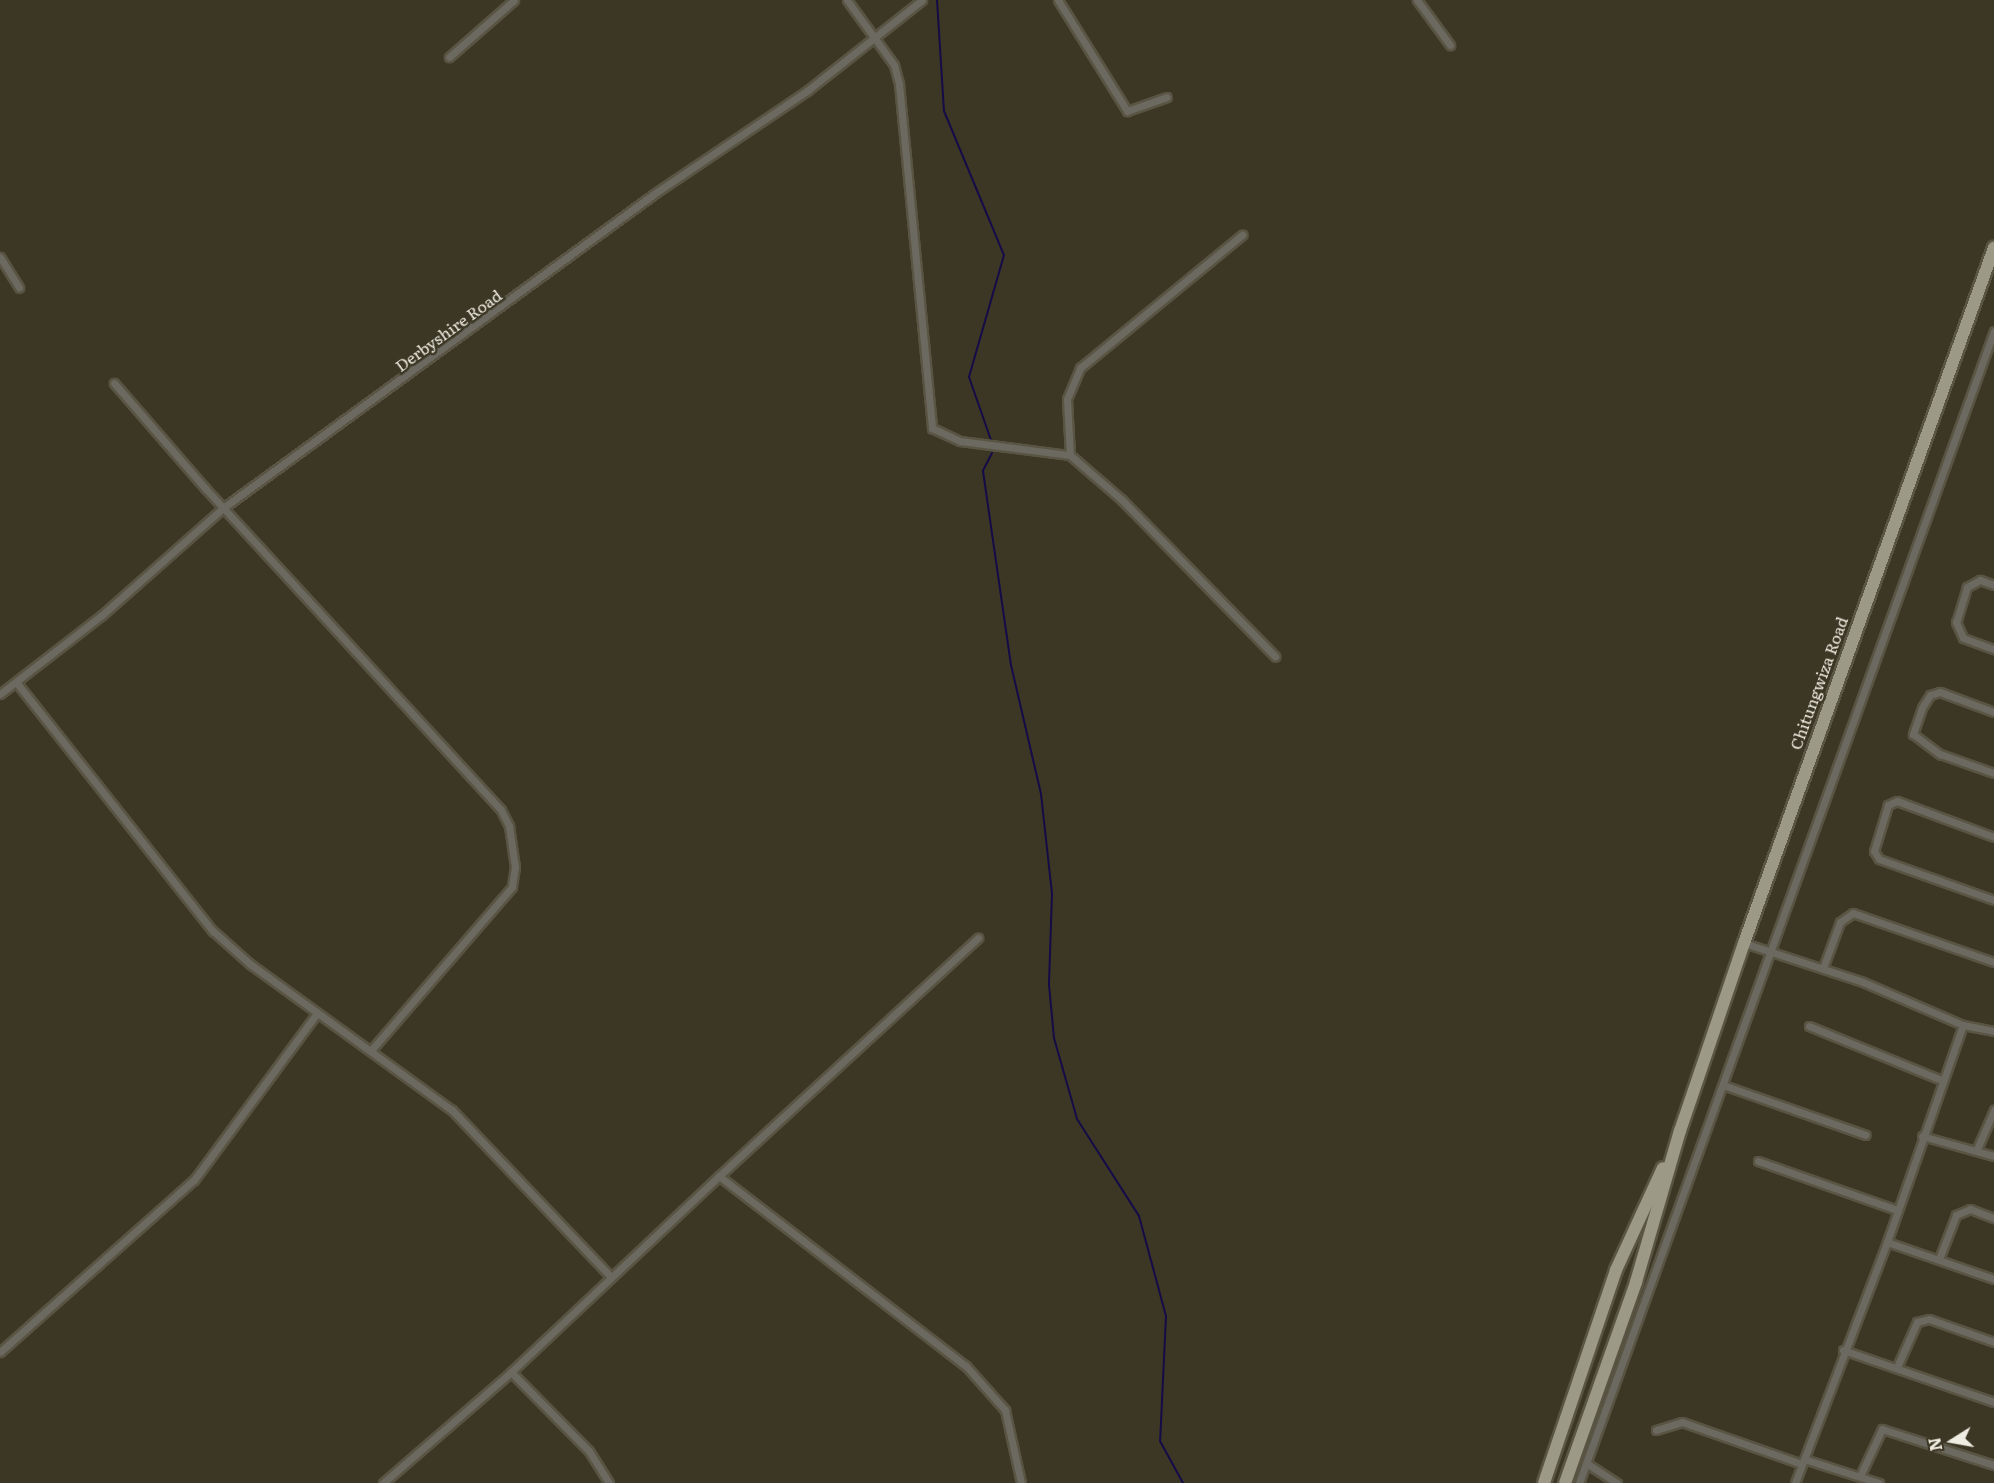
<!DOCTYPE html>
<style>
body{margin:0}
#map{position:relative;width:1994px;height:1483px;overflow:hidden;background:#3c3725;font-family:Literata,serif}
div>[style]{position:absolute}
.stream>*{height:2px;margin:-1px;padding:0 1px;transform-origin:1px;border-radius:1px;background:#150b47}
.roads{filter:drop-shadow(2px 0 #595443) drop-shadow(-2px 0 #595443) drop-shadow(0 2px #595443) drop-shadow(0 -2px #595443)}
.street>*{height:7px;margin:-3.5px;padding:0 3.5px;transform-origin:3.5px;border-radius:3.5px;background:#6b6960}
.primary>*{height:12px;margin:-6px;padding:0 6px;transform-origin:6px;border-radius:6px;background:#9d9987}
span{translate:-50% -50%;white-space:nowrap;text-align:center;line-height:1.15;-webkit-text-stroke:5px #3c3725;paint-order:stroke}
.street-label{font-size:16px;color:#efece1}
.north{position:absolute;left:1922px;top:1411px;width:60px;height:60px;-webkit-text-stroke:4px #3c3725;paint-order:stroke;rotate:259deg;font-size:16px;font-weight:700;line-height:24px;text-align:center;color:#efece1}
.north::after{content:'';display:block;margin:auto;width:21px;height:27px;background:#efece1;clip-path:polygon(50% 0,100% 100%,50% 72%,0 100%)}
</style>
<div id="map">
<div class="stream">
<div style="left:937px;top:0;width:111px;rotate:86.4deg"></div>
<div style="left:944px;top:111px;width:156px;rotate:67.4deg"></div>
<div style="left:1004px;top:255px;width:127px;rotate:106deg"></div>
<div style="left:969px;top:377px;width:67px;rotate:70.8deg"></div>
<div style="left:992px;top:453px;width:20px;rotate:117deg"></div>
<div style="left:983px;top:471px;width:196px;rotate:81.8deg"></div>
<div style="left:1011px;top:665px;width:132px;rotate:76.9deg"></div>
<div style="left:1041px;top:794px;width:100px;rotate:83.7deg"></div>
<div style="left:1052px;top:893px;width:92px;rotate:91.9deg"></div>
<div style="left:1049px;top:985px;width:53px;rotate:84.6deg"></div>
<div style="left:1054px;top:1038px;width:84px;rotate:74.1deg"></div>
<div style="left:1077px;top:1119px;width:115px;rotate:57.4deg"></div>
<div style="left:1139px;top:1216px;width:104px;rotate:74.9deg"></div>
<div style="left:1166px;top:1316px;width:125px;rotate:92.7deg"></div>
<div style="left:1160px;top:1441px;width:48px;rotate:61.3deg"></div>
</div>
<div class="roads">
<div class="street">
<div style="left:847px;top:0;width:80px;rotate:54.1deg"></div>
<div style="left:894px;top:65px;width:20px;rotate:75deg"></div>
<div style="left:899px;top:84px;width:346px;rotate:84.5deg"></div>
<div style="left:932px;top:428px;width:31px;rotate:25deg"></div>
<div style="left:960px;top:441px;width:111px;rotate:7.3deg"></div>
<div style="left:1070px;top:455px;width:69px;rotate:40.9deg"></div>
<div style="left:1122px;top:500px;width:219px;rotate:45.6deg"></div>
<div style="left:1058px;top:0;width:131px;rotate:58.1deg"></div>
<div style="left:1127px;top:111px;width:42px;rotate:-19.3deg"></div>
<div style="left:1417px;top:0;width:56px;rotate:53.7deg"></div>
<div style="left:449px;top:57px;width:86px;rotate:-41.2deg"></div>
<div style="left:0;top:257px;width:36px;rotate:58deg"></div>
<div style="left:114px;top:383px;width:139px;rotate:49.1deg"></div>
<div style="left:205px;top:488px;width:437px;rotate:47.4deg"></div>
<div style="left:501px;top:810px;width:18px;rotate:63deg"></div>
<div style="left:509px;top:826px;width:41px;rotate:81.7deg"></div>
<div style="left:515px;top:867px;width:20px;rotate:99deg"></div>
<div style="left:512px;top:887px;width:214px;rotate:130.8deg"></div>
<div style="left:1070px;top:455px;width:56px;rotate:-93.1deg"></div>
<div style="left:1067px;top:399px;width:34px;rotate:-67deg"></div>
<div style="left:1080px;top:368px;width:210px;rotate:-39.4deg"></div>
<div style="left:1994px;top:585px;width:15px;rotate:-160deg"></div>
<div style="left:1980px;top:580px;width:15px;rotate:152deg"></div>
<div style="left:1967px;top:587px;width:37px;rotate:107deg"></div>
<div style="left:1956px;top:622px;width:17px;rotate:66deg"></div>
<div style="left:1963px;top:638px;width:33px;rotate:20deg"></div>
<div style="left:16px;top:682px;width:318px;rotate:51.7deg"></div>
<div style="left:213px;top:931px;width:50px;rotate:41.7deg"></div>
<div style="left:250px;top:964px;width:249px;rotate:35.9deg"></div>
<div style="left:452px;top:1110px;width:229px;rotate:46.4deg"></div>
<div style="left:0;top:694px;width:129px;rotate:-37.8deg"></div>
<div style="left:102px;top:615px;width:162px;rotate:-41.5deg"></div>
<div style="left:223px;top:508px;width:533px;rotate:-36.07deg"></div>
<div style="left:654px;top:194px;width:186px;rotate:-34deg"></div>
<div style="left:808px;top:90px;width:145px;rotate:-38.3deg"></div>
<div style="left:1994px;top:712px;width:58px;rotate:-159.7deg"></div>
<div style="left:1940px;top:692px;width:10px;rotate:163deg"></div>
<div style="left:1930px;top:695px;width:15px;rotate:122deg"></div>
<div style="left:1922px;top:708px;width:28px;rotate:109deg"></div>
<div style="left:1913px;top:734px;width:34px;rotate:37deg"></div>
<div style="left:1940px;top:754px;width:57px;rotate:19.4deg"></div>
<div style="left:1994px;top:837px;width:103px;rotate:-159.6deg"></div>
<div style="left:1897px;top:801px;width:10px;rotate:156deg"></div>
<div style="left:1888px;top:805px;width:48px;rotate:106.9deg"></div>
<div style="left:1874px;top:851px;width:9px;rotate:58deg"></div>
<div style="left:1879px;top:859px;width:122px;rotate:19.6deg"></div>
<div style="left:1744px;top:943px;width:125px;rotate:18.1deg"></div>
<div style="left:1863px;top:982px;width:109px;rotate:23.3deg"></div>
<div style="left:1963px;top:1025px;width:32px;rotate:11deg"></div>
<div style="left:1823px;top:968px;width:49px;rotate:-69.7deg"></div>
<div style="left:1840px;top:922px;width:16px;rotate:-35deg"></div>
<div style="left:1853px;top:913px;width:149px;rotate:19.2deg"></div>
<div style="left:1809px;top:1026px;width:143px;rotate:22.2deg"></div>
<div style="left:1723px;top:1085px;width:151px;rotate:19.3deg"></div>
<div style="left:1922px;top:1136px;width:75px;rotate:15.5deg"></div>
<div style="left:1977px;top:1149px;width:43px;rotate:-66.4deg"></div>
<div style="left:1758px;top:1161px;width:147px;rotate:19.4deg"></div>
<div style="left:719px;top:1176px;width:352px;rotate:-42.6deg"></div>
<div style="left:1887px;top:1242px;width:113px;rotate:19.1deg"></div>
<div style="left:1939px;top:1259px;width:47px;rotate:-68.9deg"></div>
<div style="left:1956px;top:1215px;width:15px;rotate:-23deg"></div>
<div style="left:1970px;top:1209px;width:26px;rotate:21deg"></div>
<div style="left:1843px;top:1350px;width:160px;rotate:19deg"></div>
<div style="left:0;top:1352px;width:259px;rotate:-41.6deg"></div>
<div style="left:194px;top:1180px;width:207px;rotate:-53.6deg"></div>
<div style="left:1897px;top:1367px;width:49px;rotate:-66deg"></div>
<div style="left:1917px;top:1322px;width:12px;rotate:-14deg"></div>
<div style="left:1929px;top:1319px;width:69px;rotate:19.5deg"></div>
<div style="left:511px;top:1372px;width:111px;rotate:45.4deg"></div>
<div style="left:589px;top:1451px;width:38px;rotate:58deg"></div>
<div style="left:1656px;top:1430px;width:27px;rotate:-17deg"></div>
<div style="left:1682px;top:1422px;width:127px;rotate:19.3deg"></div>
<div style="left:1804px;top:1459px;width:79px;rotate:17.7deg"></div>
<div style="left:1586px;top:1463px;width:37px;rotate:33deg"></div>
<div style="left:1860px;top:1476px;width:52px;rotate:-64.9deg"></div>
<div style="left:1882px;top:1429px;width:118px;rotate:17.8deg"></div>
<div style="left:383px;top:1483px;width:169px;rotate:-40.9deg"></div>
<div style="left:511px;top:1372px;width:286px;rotate:-43.3deg"></div>
<div style="left:719px;top:1176px;width:312px;rotate:37.6deg"></div>
<div style="left:966px;top:1366px;width:59px;rotate:48.4deg"></div>
<div style="left:1005px;top:1410px;width:75px;rotate:77.6deg"></div>
<div style="left:1579px;top:1483px;width:1224px;rotate:-70.19deg"></div>
<div style="left:1795px;top:1483px;width:258px;rotate:-69.1deg"></div>
<div style="left:1887px;top:1242px;width:230px;rotate:-70.7deg"></div>
</div>
<div class="primary">
<div style="left:1544px;top:1483px;width:225px;rotate:-71.3deg"></div>
<div style="left:1616px;top:1270px;width:112px;rotate:-65.3deg"></div>
<div style="left:1565px;top:1483px;width:213px;rotate:-70.5deg"></div>
<div style="left:1636px;top:1282px;width:157px;rotate:-73.8deg"></div>
<div style="left:1680px;top:1131px;width:199px;rotate:-71.2deg"></div>
<div style="left:1744px;top:943px;width:739px;rotate:-70.22deg"></div>
</div>
</div>
<div class="street-label">
<span style="left:448px;top:330px;rotate:-36deg">Derbyshire Road</span>
<span style="left:1818px;top:683px;rotate:-70deg">Chitungwiza Road</span>
</div>
<div class="north">N</div>
</div>
